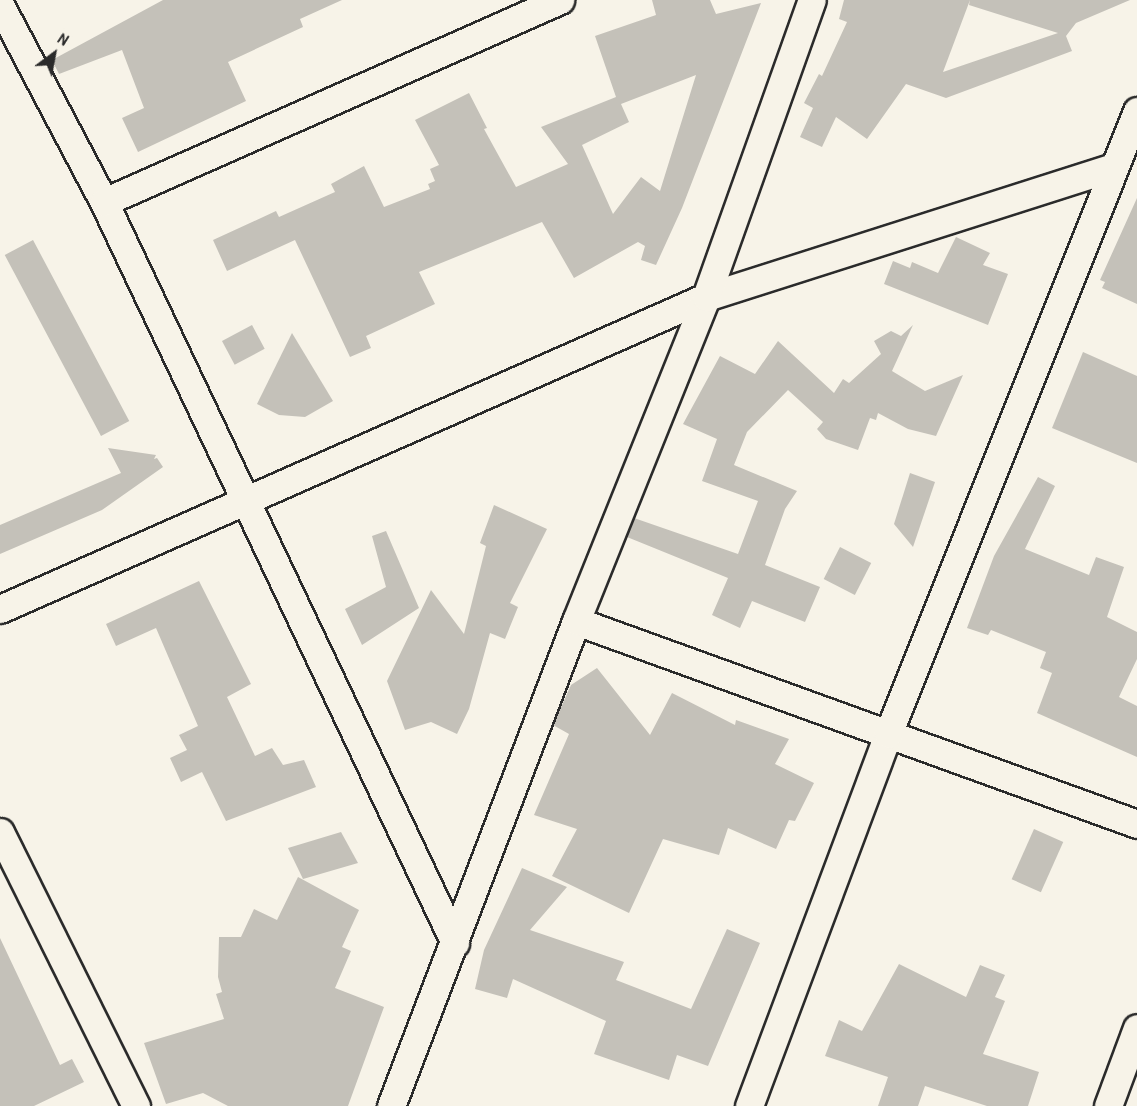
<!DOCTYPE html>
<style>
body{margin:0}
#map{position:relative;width:1137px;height:1106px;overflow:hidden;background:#f7f3e8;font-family:"Patrick Hand",sans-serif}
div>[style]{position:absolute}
.building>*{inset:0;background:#c4c1b9;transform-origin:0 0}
.roads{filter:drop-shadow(2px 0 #2b2b2b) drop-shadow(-2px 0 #2b2b2b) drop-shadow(0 2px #2b2b2b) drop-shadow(0 -2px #2b2b2b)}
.street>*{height:27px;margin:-13.5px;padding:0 13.5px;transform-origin:13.5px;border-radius:13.5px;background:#f7f3e8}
span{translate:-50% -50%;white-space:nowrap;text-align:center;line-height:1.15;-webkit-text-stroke:6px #f7f3e8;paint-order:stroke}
.north{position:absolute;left:24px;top:24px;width:60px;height:60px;-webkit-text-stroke:4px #f7f3e8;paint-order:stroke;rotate:32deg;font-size:16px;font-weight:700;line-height:24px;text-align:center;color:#2b2b2b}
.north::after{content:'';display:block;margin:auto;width:21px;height:27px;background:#2b2b2b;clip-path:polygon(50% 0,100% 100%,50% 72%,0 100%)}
</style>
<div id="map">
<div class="building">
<div style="clip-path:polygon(163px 0,342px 0,300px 19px,303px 27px,228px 62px,246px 101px,138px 152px,122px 118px,144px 108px,122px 50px,59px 74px,52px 60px)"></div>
<div style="clip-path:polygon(evenodd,652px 0,710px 0,716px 14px,761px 3px,682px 208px,656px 265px,641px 260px,645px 246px,638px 242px,574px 278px,542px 222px,419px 272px,435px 304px,366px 336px,371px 348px,350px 357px,295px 240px,227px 271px,213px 240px,276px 211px,279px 217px,335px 192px,331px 184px,364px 166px,384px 207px,430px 189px,428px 184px,435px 181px,430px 169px,439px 165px,415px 120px,469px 93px,487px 128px,484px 129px,516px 187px,568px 164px,541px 127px,616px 97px,595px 36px,656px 15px,652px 0,696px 75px,660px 191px,641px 177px,613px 214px,582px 145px,629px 122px,621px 104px,696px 75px)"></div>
<div style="clip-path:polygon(844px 0,970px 0,943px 72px,1058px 33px,969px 5px,970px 0,1130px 0,1076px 23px,1066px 36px,1072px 51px,946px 98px,906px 84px,867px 139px,836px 117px,822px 147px,800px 137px,813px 108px,804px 103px,819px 74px,822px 76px,847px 22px,839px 19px)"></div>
<div style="clip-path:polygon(1137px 198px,1137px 304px,1102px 288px,1105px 282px,1100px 280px)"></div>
<div style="clip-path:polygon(956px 237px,990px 253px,983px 265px,1008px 274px,988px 325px,884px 284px,893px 261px,910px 268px,912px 262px,938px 273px)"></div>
<div style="left:33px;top:240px;width:205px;height:32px;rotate:62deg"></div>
<div style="left:252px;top:325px;width:27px;height:34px;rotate:62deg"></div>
<div style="clip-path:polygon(913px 325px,892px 371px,925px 391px,963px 375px,936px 436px,908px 429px,878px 413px,876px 420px,870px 418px,858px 450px,826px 439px,817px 429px,823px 422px,788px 390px,747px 432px,734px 465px,797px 491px,785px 509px,765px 565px,820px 587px,805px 622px,752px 601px,740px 628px,712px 615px,728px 578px,627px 537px,634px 518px,738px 554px,758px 501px,702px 481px,717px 439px,683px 424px,720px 356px,755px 374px,778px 341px,834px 393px,843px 379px,849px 383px,881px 354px,874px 341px,891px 331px,901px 336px)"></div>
<div style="clip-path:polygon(292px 333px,333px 401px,305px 417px,279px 415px,257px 404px)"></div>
<div style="clip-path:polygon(1083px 352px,1137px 376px,1137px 463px,1052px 428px)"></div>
<div style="clip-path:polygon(108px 448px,156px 455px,154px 459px,157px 458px,163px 467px,102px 510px,0 554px,0 525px,121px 473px)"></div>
<div style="clip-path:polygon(910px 473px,935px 482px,913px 547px,894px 524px)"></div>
<div style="clip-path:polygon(1038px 477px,1055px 486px,1025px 549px,1089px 575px,1096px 557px,1124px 567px,1107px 617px,1137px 632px,1137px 659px,1119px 697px,1137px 706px,1137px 757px,1037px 713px,1052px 673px,1040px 668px,1046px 652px,991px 630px,988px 635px,967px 628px,994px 556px)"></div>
<div style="clip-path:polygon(494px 505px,547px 529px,510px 603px,518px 607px,505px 639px,490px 633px,469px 709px,457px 734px,431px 722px,405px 730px,387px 681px,431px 590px,464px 634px,486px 546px,480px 543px)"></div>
<div style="clip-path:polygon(386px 531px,419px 608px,362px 645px,345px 609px,386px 587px,372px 536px)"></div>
<div style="left:840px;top:547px;width:35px;height:36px;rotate:27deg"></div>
<div style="clip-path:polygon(199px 581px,251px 684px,227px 697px,255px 756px,272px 748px,283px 765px,304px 760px,316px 787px,226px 821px,202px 772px,181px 782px,170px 758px,187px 750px,179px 735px,198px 726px,156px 628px,116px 646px,106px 624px)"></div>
<div style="clip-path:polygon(597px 668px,650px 735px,672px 693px,735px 725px,736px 720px,789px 739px,775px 764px,814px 783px,795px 821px,789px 820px,776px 849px,728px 828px,719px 855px,663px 839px,629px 913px,552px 876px,577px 829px,534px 815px,569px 734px,553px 725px,571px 685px)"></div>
<div style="left:1034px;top:829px;width:32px;height:55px;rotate:24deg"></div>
<div style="clip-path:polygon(341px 832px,358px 863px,303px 879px,288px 848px)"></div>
<div style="clip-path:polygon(522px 868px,567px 887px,530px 930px,624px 962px,616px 980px,691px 1009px,727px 929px,760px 943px,708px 1066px,677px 1055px,669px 1080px,594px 1054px,606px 1021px,513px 979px,507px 998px,475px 989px,484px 950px)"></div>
<div style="clip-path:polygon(298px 877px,359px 910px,342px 947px,351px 951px,335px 988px,384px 1007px,348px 1106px,228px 1106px,203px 1093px,166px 1104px,144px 1043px,224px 1019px,216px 994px,222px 992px,218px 977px,219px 937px,241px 937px,254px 909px,277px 920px)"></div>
<div style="clip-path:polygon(0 938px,60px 1065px,72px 1059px,84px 1082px,34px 1106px,0 1106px)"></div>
<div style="clip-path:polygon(899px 964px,966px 997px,980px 965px,1005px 975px,995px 997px,1005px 1001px,983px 1054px,1039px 1072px,1028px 1106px,987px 1106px,925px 1086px,918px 1106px,878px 1106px,888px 1077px,825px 1056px,839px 1020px,862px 1031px)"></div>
</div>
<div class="roads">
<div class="street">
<div style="left:0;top:5px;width:223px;rotate:62.2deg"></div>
<div style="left:104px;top:202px;width:820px;rotate:64.65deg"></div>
<div style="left:104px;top:202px;width:499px;rotate:-23.9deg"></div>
<div style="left:0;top:609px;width:772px;rotate:-23.84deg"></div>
<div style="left:706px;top:297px;width:427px;rotate:-17.7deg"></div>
<div style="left:576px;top:621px;width:597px;rotate:19.89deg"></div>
<div style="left:0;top:832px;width:306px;rotate:63.6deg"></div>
<div style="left:391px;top:1106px;width:519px;rotate:-69.12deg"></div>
<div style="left:576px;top:621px;width:349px;rotate:-68.1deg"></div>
<div style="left:706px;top:297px;width:315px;rotate:-70.4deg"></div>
<div style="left:749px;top:1106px;width:397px;rotate:-69.5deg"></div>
<div style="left:888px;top:734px;width:671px;rotate:-68.21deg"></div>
<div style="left:1108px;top:1106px;width:83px;rotate:-69.6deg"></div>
</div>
</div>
<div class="north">N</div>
</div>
